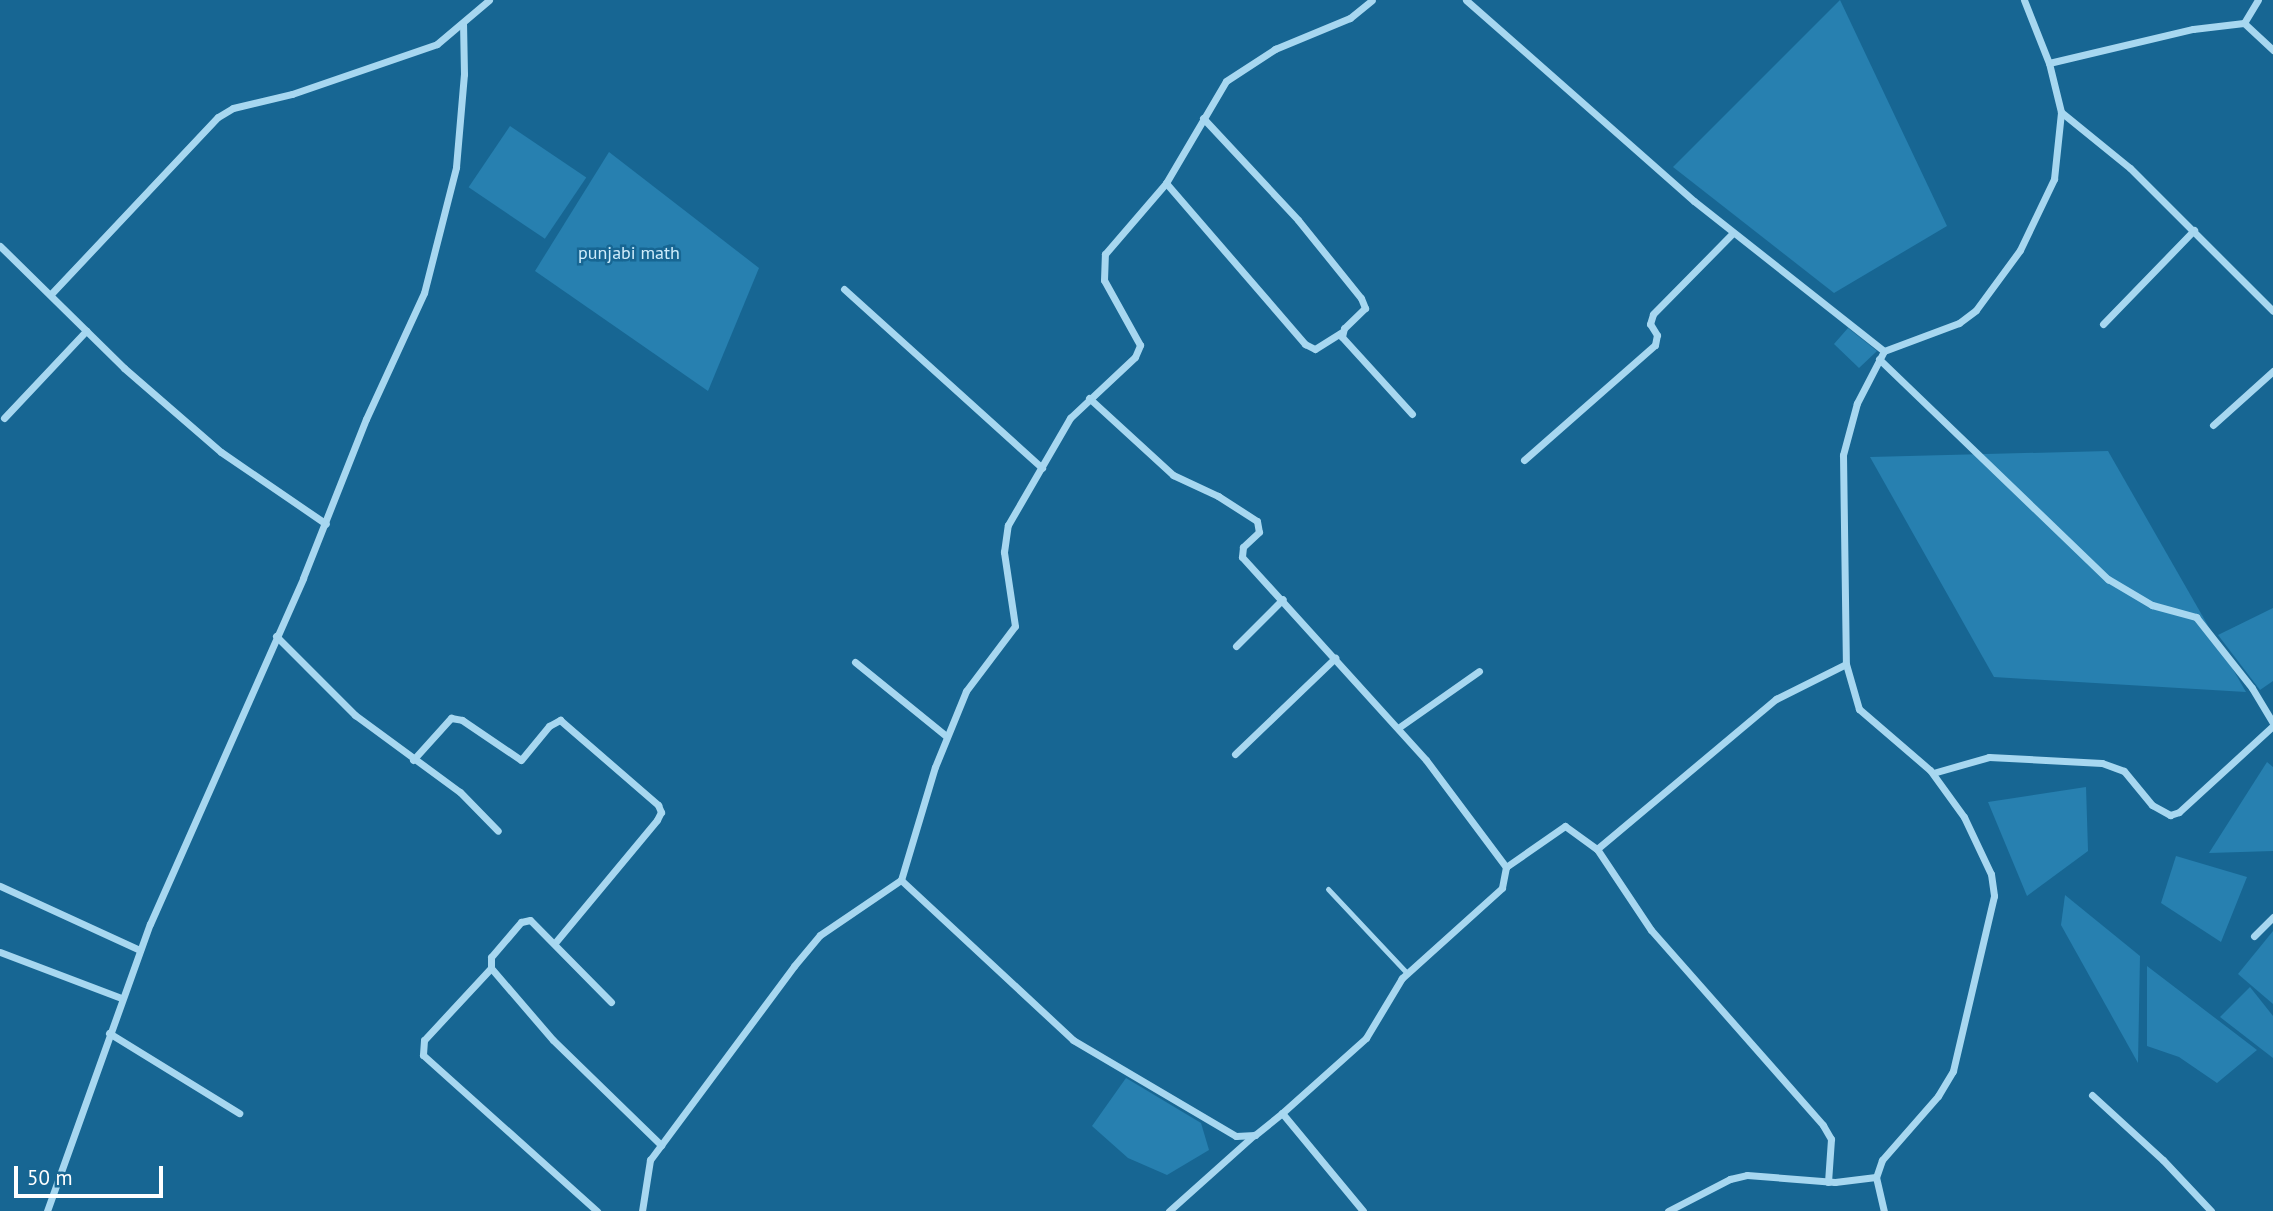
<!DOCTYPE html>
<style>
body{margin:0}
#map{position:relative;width:2273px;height:1211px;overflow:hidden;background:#176693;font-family:"PT Sans",sans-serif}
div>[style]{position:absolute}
.green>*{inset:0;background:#2780b0;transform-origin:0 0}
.lane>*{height:5px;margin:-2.5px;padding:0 2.5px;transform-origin:2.5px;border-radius:2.5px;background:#a7d7f0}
.street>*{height:7px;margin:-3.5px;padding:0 3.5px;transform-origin:3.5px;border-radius:3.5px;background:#a7d7f0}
span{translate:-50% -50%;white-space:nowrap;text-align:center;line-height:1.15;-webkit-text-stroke:5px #176693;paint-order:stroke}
.park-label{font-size:18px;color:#ceecfb}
.scale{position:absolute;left:14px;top:1166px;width:149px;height:32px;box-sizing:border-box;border:4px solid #fff;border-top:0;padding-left:9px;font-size:21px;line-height:24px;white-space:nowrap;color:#fff;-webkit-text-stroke:5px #176693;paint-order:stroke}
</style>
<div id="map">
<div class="green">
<div style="clip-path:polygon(1840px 0,1947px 226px,1834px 293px,1673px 167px)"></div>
<div style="left:510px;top:126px;width:92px;height:74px;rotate:34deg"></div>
<div style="clip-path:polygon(609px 152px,759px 268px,708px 391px,535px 271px)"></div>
<div style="clip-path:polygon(1848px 328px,1877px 351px,1859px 368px,1834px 344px)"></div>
<div style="clip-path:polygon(2108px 451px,2246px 692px,1994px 677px,1870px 457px)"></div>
<div style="clip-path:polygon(2273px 608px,2273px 681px,2260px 690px,2218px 635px)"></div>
<div style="clip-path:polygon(2267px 762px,2273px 767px,2273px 851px,2209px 853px)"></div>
<div style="clip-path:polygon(2086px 787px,2088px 851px,2027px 896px,1988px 802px)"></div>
<div style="clip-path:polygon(2176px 856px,2247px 877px,2221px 942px,2161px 903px)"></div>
<div style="clip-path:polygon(2065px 895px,2140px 956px,2138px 1063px,2061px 925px)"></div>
<div style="clip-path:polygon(2273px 931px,2273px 1004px,2238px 974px)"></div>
<div style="clip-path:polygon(2147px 966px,2257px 1050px,2217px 1083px,2179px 1057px,2147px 1046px)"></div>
<div style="clip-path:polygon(2250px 987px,2273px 1016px,2273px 1058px,2220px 1017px)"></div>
<div style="clip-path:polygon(1126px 1078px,1201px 1123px,1209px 1150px,1167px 1175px,1128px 1158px,1092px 1126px)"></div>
</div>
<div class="lane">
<div style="left:1328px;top:889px;width:115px;rotate:46.8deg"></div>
</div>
<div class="street">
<div style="left:1466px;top:0;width:304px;rotate:41.4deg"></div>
<div style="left:1694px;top:201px;width:242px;rotate:38.3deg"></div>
<div style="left:1884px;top:351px;width:80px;rotate:-20.5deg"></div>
<div style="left:1959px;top:323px;width:21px;rotate:-37deg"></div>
<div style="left:1976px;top:310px;width:74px;rotate:-53.7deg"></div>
<div style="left:2020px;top:250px;width:79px;rotate:-64.4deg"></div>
<div style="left:2054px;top:179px;width:67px;rotate:-84deg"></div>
<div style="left:2061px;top:112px;width:89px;rotate:39.1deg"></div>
<div style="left:2130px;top:168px;width:202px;rotate:45deg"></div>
<div style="left:2024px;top:0;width:68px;rotate:68.4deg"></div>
<div style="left:2049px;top:63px;width:50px;rotate:76.2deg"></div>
<div style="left:2244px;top:23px;width:27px;rotate:-59deg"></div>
<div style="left:2049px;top:63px;width:148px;rotate:-13.3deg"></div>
<div style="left:2193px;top:29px;width:51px;rotate:-6.7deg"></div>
<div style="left:2244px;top:23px;width:40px;rotate:43deg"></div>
<div style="left:1203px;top:118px;width:139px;rotate:47deg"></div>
<div style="left:1298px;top:220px;width:100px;rotate:51.1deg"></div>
<div style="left:1361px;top:298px;width:11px;rotate:68deg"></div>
<div style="left:1365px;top:308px;width:29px;rotate:136deg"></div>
<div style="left:1344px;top:328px;width:9px;rotate:103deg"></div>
<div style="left:1342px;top:337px;width:104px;rotate:47.7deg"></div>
<div style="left:1166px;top:183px;width:213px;rotate:49.2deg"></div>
<div style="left:1305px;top:344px;width:11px;rotate:27deg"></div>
<div style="left:1315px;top:349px;width:31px;rotate:-32deg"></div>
<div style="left:0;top:246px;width:174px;rotate:44.5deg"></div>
<div style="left:124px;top:368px;width:128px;rotate:40.9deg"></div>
<div style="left:221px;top:452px;width:127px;rotate:34.4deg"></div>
<div style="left:844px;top:289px;width:267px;rotate:42.1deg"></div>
<div style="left:51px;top:294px;width:243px;rotate:-46.7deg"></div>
<div style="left:218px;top:117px;width:17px;rotate:-31deg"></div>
<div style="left:233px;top:108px;width:61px;rotate:-13.3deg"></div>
<div style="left:292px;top:94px;width:153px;rotate:-19deg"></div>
<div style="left:437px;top:44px;width:68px;rotate:-40.2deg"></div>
<div style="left:2103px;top:324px;width:131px;rotate:-45.9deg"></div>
<div style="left:1884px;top:351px;width:59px;rotate:117.4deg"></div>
<div style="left:1857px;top:403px;width:54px;rotate:105.1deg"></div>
<div style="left:1843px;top:455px;width:209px;rotate:89.2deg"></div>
<div style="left:1846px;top:664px;width:47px;rotate:73.9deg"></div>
<div style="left:1859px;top:709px;width:94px;rotate:40.7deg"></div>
<div style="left:1930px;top:770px;width:58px;rotate:54.1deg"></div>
<div style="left:1964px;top:817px;width:63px;rotate:64.7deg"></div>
<div style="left:1991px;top:874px;width:22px;rotate:82deg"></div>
<div style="left:1994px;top:896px;width:180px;rotate:103.2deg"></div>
<div style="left:1953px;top:1071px;width:29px;rotate:121deg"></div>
<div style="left:1938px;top:1096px;width:85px;rotate:131.2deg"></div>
<div style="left:1882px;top:1160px;width:18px;rotate:109deg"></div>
<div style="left:1876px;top:1177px;width:35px;rotate:77deg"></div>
<div style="left:1879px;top:359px;width:318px;rotate:43.9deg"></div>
<div style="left:2108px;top:579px;width:51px;rotate:30.6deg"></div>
<div style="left:2152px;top:605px;width:46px;rotate:15.3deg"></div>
<div style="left:2196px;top:617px;width:90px;rotate:51.7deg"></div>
<div style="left:2252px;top:688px;width:41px;rotate:59deg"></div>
<div style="left:1089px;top:398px;width:114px;rotate:42.5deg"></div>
<div style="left:1173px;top:475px;width:50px;rotate:25deg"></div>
<div style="left:1218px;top:496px;width:46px;rotate:32.7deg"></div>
<div style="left:1257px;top:521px;width:11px;rotate:80deg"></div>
<div style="left:1259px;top:532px;width:22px;rotate:137deg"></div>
<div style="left:1243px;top:547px;width:10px;rotate:96deg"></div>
<div style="left:1242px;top:557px;width:274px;rotate:47.8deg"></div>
<div style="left:1426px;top:760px;width:134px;rotate:53.2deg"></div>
<div style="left:1506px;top:867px;width:21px;rotate:101deg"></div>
<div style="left:1502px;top:888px;width:135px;rotate:138deg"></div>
<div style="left:1402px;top:978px;width:70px;rotate:121deg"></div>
<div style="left:1366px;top:1038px;width:113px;rotate:138.2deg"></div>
<div style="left:4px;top:418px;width:120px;rotate:-46.7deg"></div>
<div style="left:2213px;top:425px;width:81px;rotate:-42deg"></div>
<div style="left:1524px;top:460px;width:174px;rotate:-41.3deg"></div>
<div style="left:1655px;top:345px;width:10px;rotate:-79deg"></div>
<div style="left:1657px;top:335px;width:13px;rotate:-122deg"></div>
<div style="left:1650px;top:324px;width:10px;rotate:-73deg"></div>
<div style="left:1653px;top:314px;width:114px;rotate:-45.4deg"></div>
<div style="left:276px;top:636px;width:112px;rotate:45deg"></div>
<div style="left:355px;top:715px;width:130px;rotate:36.3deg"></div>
<div style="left:460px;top:792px;width:54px;rotate:45.7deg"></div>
<div style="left:1236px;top:646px;width:66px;rotate:-45deg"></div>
<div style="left:855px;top:662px;width:117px;rotate:39.1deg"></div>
<div style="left:1398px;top:728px;width:99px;rotate:-35.1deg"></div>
<div style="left:1235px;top:754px;width:139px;rotate:-43.8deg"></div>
<div style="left:413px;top:760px;width:57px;rotate:-47.9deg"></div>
<div style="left:451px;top:718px;width:11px;rotate:10deg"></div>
<div style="left:462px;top:720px;width:71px;rotate:34.1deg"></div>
<div style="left:521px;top:760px;width:44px;rotate:-50.5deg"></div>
<div style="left:549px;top:726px;width:13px;rotate:-29deg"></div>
<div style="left:560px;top:720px;width:130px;rotate:40.9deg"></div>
<div style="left:658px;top:805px;width:8px;rotate:67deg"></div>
<div style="left:661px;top:812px;width:9px;rotate:117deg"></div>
<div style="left:657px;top:820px;width:160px;rotate:129.7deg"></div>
<div style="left:1933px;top:773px;width:58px;rotate:-15.9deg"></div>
<div style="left:1989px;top:757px;width:113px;rotate:3deg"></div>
<div style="left:2102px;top:763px;width:23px;rotate:20deg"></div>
<div style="left:2124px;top:771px;width:44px;rotate:50.5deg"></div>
<div style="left:2152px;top:805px;width:21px;rotate:29deg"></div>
<div style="left:2170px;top:815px;width:9px;rotate:-18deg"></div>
<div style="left:2179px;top:812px;width:127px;rotate:-42.5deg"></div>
<div style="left:1506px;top:867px;width:72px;rotate:-34.8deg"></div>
<div style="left:1565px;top:826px;width:39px;rotate:36deg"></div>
<div style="left:901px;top:880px;width:235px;rotate:42.9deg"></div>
<div style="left:1073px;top:1040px;width:189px;rotate:30.5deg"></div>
<div style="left:1236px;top:1136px;width:19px;rotate:-3deg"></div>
<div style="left:1255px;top:1135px;width:35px;rotate:-39deg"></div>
<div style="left:1282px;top:1113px;width:127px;rotate:50.4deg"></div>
<div style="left:0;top:886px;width:154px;rotate:24.6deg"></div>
<div style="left:2254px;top:936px;width:27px;rotate:-45deg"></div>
<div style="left:0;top:952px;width:129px;rotate:20.8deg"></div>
<div style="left:491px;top:968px;width:98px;rotate:132.9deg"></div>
<div style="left:424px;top:1040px;width:15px;rotate:94deg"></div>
<div style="left:423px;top:1055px;width:234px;rotate:41.9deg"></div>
<div style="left:611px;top:1002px;width:115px;rotate:-134.6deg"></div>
<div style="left:530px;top:920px;width:9px;rotate:167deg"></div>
<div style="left:521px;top:922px;width:46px;rotate:130.6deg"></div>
<div style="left:491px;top:957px;width:11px;rotate:90deg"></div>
<div style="left:491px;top:968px;width:95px;rotate:49.3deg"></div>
<div style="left:553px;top:1040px;width:151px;rotate:44.2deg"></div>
<div style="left:109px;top:1033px;width:153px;rotate:31.6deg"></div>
<div style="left:2092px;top:1095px;width:96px;rotate:42.5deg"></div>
<div style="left:2163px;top:1160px;width:70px;rotate:46.7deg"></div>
<div style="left:1828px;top:1182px;width:43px;rotate:-86deg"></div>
<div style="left:1831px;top:1139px;width:16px;rotate:-120deg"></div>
<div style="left:1823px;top:1125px;width:260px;rotate:-131.4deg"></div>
<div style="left:1651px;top:930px;width:97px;rotate:-123.7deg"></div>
<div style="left:1597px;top:849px;width:234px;rotate:-40deg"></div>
<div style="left:1776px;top:699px;width:78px;rotate:-26.6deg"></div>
<div style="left:47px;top:1211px;width:305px;rotate:-70.3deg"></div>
<div style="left:150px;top:924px;width:378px;rotate:-66.1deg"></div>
<div style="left:303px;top:578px;width:171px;rotate:-68.4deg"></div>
<div style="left:366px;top:419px;width:139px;rotate:-65.3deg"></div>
<div style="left:424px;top:293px;width:130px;rotate:-75.7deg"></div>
<div style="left:456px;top:167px;width:93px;rotate:-85.1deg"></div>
<div style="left:464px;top:74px;width:50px;rotate:-91.1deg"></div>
<div style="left:642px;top:1211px;width:52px;rotate:-81.1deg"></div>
<div style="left:650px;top:1160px;width:242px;rotate:-53.4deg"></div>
<div style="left:794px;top:966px;width:40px;rotate:-50deg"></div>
<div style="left:820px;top:935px;width:98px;rotate:-34.2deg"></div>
<div style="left:901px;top:880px;width:118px;rotate:-73.3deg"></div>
<div style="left:935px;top:767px;width:82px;rotate:-67.8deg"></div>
<div style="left:966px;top:691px;width:81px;rotate:-53deg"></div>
<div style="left:1015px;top:626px;width:75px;rotate:-98.5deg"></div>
<div style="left:1004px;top:552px;width:27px;rotate:-82deg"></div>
<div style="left:1008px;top:525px;width:124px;rotate:-59.9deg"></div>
<div style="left:1070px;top:418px;width:89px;rotate:-43.2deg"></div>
<div style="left:1135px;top:357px;width:13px;rotate:-67deg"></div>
<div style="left:1140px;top:345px;width:74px;rotate:-119deg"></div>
<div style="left:1104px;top:280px;width:26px;rotate:-88deg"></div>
<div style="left:1105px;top:254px;width:94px;rotate:-49.3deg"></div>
<div style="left:1166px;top:183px;width:118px;rotate:-59.5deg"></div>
<div style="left:1226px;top:81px;width:59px;rotate:-33.1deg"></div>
<div style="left:1275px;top:49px;width:81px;rotate:-22.5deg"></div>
<div style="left:1350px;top:18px;width:28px;rotate:-39deg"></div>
<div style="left:1169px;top:1211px;width:114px;rotate:-41.8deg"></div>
<div style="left:1668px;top:1211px;width:70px;rotate:-27.3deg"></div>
<div style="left:1730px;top:1179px;width:17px;rotate:-13deg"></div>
<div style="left:1747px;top:1175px;width:88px;rotate:4.5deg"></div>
<div style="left:1835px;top:1182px;width:41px;rotate:-7deg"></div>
</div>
<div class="park-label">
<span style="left:629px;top:253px">punjabi math</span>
</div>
<div class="scale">50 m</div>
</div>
